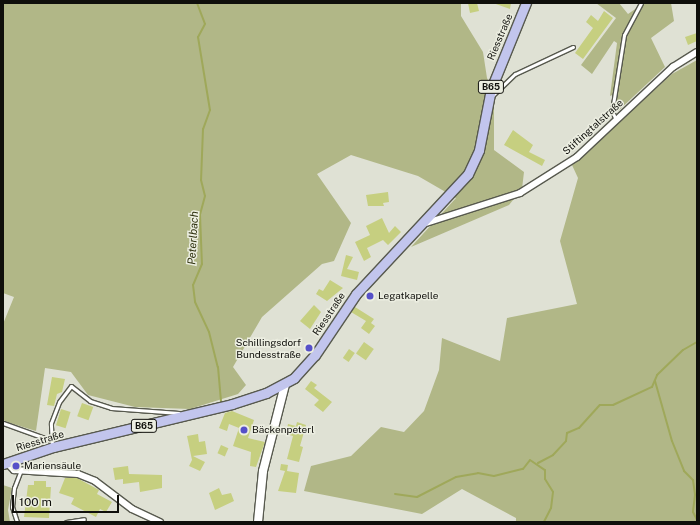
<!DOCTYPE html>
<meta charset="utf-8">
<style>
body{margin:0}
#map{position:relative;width:700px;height:525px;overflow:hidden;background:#dfe1d4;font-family:"Public Sans",sans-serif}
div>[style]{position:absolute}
.green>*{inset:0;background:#b1b787}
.stream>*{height:2px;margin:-1px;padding:0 1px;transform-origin:1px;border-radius:1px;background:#9fa85a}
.building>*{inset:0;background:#c6cf80;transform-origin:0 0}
.roads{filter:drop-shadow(1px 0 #57594e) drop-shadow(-1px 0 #57594e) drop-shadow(0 1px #57594e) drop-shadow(0 -1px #57594e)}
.lane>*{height:3px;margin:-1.5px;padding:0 1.5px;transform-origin:1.5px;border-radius:1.5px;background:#fff}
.street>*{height:6px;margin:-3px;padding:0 3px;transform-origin:3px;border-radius:3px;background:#fff}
.secondary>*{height:8px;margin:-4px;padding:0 4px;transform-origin:4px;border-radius:4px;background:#fff}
.primary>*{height:9px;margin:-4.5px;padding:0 4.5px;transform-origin:4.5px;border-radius:4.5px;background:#c2c5ed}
.dots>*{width:11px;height:11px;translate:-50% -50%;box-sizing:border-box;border:2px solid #eceee1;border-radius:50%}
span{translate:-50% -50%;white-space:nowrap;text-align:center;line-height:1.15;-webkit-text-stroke:3px #eceee1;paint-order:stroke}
.shield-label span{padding:1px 3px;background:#eceee1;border:1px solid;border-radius:3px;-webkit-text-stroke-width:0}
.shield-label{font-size:9px;color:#0f0f0b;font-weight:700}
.street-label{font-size:10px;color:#0f0f0b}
.poi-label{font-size:10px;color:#0f0f0b}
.left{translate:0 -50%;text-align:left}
.right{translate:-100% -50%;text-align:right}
.water-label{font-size:11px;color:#2b2e0b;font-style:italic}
.frame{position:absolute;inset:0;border:4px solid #0f0f0b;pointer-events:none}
.scale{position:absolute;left:12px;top:495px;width:107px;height:18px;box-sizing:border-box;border:2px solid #0f0f0b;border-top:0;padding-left:5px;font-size:12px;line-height:14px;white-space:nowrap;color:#0f0f0b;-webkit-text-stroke:3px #eceee1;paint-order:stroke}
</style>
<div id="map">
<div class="green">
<div style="clip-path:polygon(3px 3px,461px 3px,461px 16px,483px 52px,487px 78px,494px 93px,494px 150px,524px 172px,522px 189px,509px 205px,411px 247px,456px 198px,418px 176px,351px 155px,317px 174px,351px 223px,334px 261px,322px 264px,262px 317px,233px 367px,246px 385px,238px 394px,190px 409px,135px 407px,88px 395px,71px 372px,45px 368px,36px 431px,10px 423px,3px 420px,3px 324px,14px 297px,3px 293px)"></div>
<div style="clip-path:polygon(596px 3px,619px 3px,628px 14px,644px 3px,671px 3px,674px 21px,651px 38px,665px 67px,618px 111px,615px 110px,616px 93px,610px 96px,617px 43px,614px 41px,592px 74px,581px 65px,616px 18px)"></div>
<div style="clip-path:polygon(697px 60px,697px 522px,516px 522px,516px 518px,462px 489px,422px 514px,304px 491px,311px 466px,351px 456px,381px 427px,404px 432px,424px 411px,439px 370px,442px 338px,500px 361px,507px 318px,577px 304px,560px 241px,578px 178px,572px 165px,672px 74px)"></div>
<div style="clip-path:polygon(3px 485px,12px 488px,8px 510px,10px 522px,3px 522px)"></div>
</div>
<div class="stream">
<div style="left:197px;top:3px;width:22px;rotate:69deg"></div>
<div style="left:205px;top:24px;width:15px;rotate:118deg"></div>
<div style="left:198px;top:37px;width:74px;rotate:80.7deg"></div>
<div style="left:210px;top:110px;width:20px;rotate:110deg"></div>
<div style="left:203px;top:129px;width:51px;rotate:92.2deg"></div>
<div style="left:201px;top:180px;width:16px;rotate:76deg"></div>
<div style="left:205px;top:196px;width:20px;rotate:105deg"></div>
<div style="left:200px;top:215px;width:49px;rotate:87.7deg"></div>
<div style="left:202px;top:264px;width:23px;rotate:113deg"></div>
<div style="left:193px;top:285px;width:17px;rotate:83deg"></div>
<div style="left:195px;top:302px;width:33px;rotate:65deg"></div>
<div style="left:209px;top:332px;width:36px;rotate:76deg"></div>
<div style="left:218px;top:367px;width:35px;rotate:85deg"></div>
<div style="left:655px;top:381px;width:62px;rotate:74.2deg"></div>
<div style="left:672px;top:441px;width:32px;rotate:68deg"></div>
<div style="left:684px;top:471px;width:13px;rotate:45deg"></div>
<div style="left:693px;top:480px;width:15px;rotate:82deg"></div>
<div style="left:695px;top:495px;width:17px;rotate:97deg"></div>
<div style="left:693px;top:512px;width:9px;rotate:63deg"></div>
<div style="left:538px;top:463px;width:17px;rotate:-28deg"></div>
<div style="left:553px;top:455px;width:19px;rotate:-47deg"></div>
<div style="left:566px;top:441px;width:8px;rotate:-83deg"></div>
<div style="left:567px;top:433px;width:13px;rotate:-23deg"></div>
<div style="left:579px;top:428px;width:31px;rotate:-48deg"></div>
<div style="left:600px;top:405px;width:13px"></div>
<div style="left:613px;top:405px;width:43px;rotate:-24.8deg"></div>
<div style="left:652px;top:387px;width:13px;rotate:-67deg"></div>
<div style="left:657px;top:375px;width:36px;rotate:-44deg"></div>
<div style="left:683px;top:350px;width:16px;rotate:-30deg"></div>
<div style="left:395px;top:494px;width:22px;rotate:8deg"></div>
<div style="left:417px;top:497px;width:44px;rotate:-27.1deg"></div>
<div style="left:456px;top:477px;width:22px;rotate:-10deg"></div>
<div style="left:478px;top:473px;width:16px;rotate:11deg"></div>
<div style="left:494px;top:476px;width:30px;rotate:-14deg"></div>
<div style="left:523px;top:469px;width:11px;rotate:-52deg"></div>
<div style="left:530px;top:460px;width:18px;rotate:34deg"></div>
<div style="left:545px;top:470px;width:9px;rotate:90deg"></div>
<div style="left:545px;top:479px;width:15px;rotate:58deg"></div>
<div style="left:553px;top:492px;width:16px;rotate:97deg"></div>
<div style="left:551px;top:508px;width:16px;rotate:117deg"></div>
</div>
<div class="building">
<div style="clip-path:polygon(468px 3px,477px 3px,479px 11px,470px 13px)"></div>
<div style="clip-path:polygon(493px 3px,511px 3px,510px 9px)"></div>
<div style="clip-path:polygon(604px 11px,613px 18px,583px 59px,575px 53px,593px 28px,586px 22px,591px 15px,598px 21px)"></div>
<div style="clip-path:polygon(697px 33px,697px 41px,688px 45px,685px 37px)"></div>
<div style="clip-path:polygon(513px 130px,533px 145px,529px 152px,545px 160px,542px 166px,504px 145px)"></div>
<div style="clip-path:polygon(388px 192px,389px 202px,383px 203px,384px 206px,368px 206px,366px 195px)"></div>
<div style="clip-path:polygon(382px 218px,389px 233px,395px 226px,401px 232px,388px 245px,383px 240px,367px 248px,371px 257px,364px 261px,355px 242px,370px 235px,366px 226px)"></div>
<div style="clip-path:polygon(346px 255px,353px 257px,347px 269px,359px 272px,357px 280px,341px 276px)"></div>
<div style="clip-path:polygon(330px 280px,343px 288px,327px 301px,316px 294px,319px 289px,323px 291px)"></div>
<div style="clip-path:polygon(314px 305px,321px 312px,310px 329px,300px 321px)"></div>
<div style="clip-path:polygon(355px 307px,374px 319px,371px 323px,375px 326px,369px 334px,361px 328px,366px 321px,351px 312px)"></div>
<div style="left:364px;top:342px;width:12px;height:14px;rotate:35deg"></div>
<div style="left:349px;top:349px;width:7px;height:11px;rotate:34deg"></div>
<div style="clip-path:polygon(52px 377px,65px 379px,62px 392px,57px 394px,54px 406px,47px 405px)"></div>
<div style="clip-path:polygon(311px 381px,317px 385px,314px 388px,332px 402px,323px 412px,314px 405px,319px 400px,305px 389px)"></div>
<div style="left:82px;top:403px;width:12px;height:14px;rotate:20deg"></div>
<div style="left:61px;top:409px;width:10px;height:17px;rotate:17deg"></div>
<div style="clip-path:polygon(232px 411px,254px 420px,248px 438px,265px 442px,256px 467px,250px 466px,251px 452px,233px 446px,239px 428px,229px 424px,227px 431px,219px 428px,225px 413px)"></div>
<div style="clip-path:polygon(297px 422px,306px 425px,300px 446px,303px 447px,299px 462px,287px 459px,293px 436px,286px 434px,288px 424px,296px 426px)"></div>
<div style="clip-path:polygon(198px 434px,199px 442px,205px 441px,207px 454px,193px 456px,205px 462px,200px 471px,189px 466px,192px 460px,187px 436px)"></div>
<div style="left:221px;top:445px;width:8px;height:9px;rotate:23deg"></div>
<div style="clip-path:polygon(281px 464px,288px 465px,287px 471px,299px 473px,296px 493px,278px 491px,285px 471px,280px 470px)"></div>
<div style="clip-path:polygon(128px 466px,129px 474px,162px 475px,162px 488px,140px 492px,139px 482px,123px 484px,123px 479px,115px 480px,113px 468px)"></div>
<div style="clip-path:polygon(65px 478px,77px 478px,99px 490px,97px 494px,112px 502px,106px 512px,100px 509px,96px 517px,71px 504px,74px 498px,59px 493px)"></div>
<div style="clip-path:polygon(34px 481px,46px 481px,46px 487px,51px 487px,49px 518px,24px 517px,28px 485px,34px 485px)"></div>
<div style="clip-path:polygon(219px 488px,222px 495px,231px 493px,234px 501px,215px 510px,209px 493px)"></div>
</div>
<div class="roads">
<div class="lane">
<div style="left:492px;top:96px;width:32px;rotate:-44deg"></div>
<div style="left:515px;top:74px;width:64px;rotate:-25deg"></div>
<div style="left:616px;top:120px;width:10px;rotate:-114deg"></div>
<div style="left:612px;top:111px;width:77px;rotate:-81deg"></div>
<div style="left:624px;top:35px;width:36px;rotate:-62deg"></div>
<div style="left:3px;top:423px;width:50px;rotate:19.9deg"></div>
<div style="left:52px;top:445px;width:22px;rotate:-93deg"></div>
<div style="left:51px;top:423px;width:22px;rotate:-69deg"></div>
<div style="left:59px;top:402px;width:20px;rotate:-53deg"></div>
<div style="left:71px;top:386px;width:24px;rotate:38deg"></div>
<div style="left:90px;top:401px;width:22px;rotate:18deg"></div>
<div style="left:111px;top:408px;width:68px;rotate:4.2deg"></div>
<div style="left:17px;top:522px;width:16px;rotate:-108deg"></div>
<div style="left:12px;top:507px;width:19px;rotate:-84deg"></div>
<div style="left:14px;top:488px;width:19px;rotate:-69deg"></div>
<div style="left:66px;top:522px;width:18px;rotate:-9deg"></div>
</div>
<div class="street">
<div style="left:423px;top:224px;width:102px;rotate:-17.7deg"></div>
<div style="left:520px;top:193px;width:67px;rotate:-32.3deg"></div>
<div style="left:577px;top:157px;width:132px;rotate:-43.2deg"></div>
<div style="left:673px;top:67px;width:28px;rotate:-32deg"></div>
<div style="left:7px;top:463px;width:10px;rotate:45deg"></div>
<div style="left:14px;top:470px;width:64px;rotate:3.6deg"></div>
<div style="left:78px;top:474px;width:18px;rotate:22deg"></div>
<div style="left:95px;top:481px;width:46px;rotate:37.1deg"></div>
<div style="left:132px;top:509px;width:31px;rotate:25deg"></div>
</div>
<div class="secondary">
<div style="left:258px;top:522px;width:51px;rotate:-84.4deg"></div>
<div style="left:263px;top:471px;width:89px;rotate:-75.7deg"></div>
</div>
<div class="primary">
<div style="left:3px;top:464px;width:53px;rotate:-18.8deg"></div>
<div style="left:53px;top:447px;width:184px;rotate:-13.5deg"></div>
<div style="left:232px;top:404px;width:36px;rotate:-18deg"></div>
<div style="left:266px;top:393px;width:32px;rotate:-28deg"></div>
<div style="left:294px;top:378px;width:31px;rotate:-48deg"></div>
<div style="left:315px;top:355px;width:73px;rotate:-56.1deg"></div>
<div style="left:356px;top:294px;width:164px;rotate:-47deg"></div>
<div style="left:468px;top:174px;width:26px;rotate:-65deg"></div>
<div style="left:479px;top:150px;width:62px;rotate:-78.9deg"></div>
<div style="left:491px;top:89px;width:93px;rotate:-67.9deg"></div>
</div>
</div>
<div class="dots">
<div style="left:370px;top:296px;background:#5650c8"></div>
<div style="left:309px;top:348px;background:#5650c8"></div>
<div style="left:244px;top:430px;background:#5650c8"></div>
<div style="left:16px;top:466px;background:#5650c8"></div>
</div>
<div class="shield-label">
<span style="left:491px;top:87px">B65</span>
<span style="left:144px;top:426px">B65</span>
</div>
<div class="street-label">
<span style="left:500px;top:37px;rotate:-67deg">Riesstraße</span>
<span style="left:593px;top:127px;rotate:-42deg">Stiftingtalstraße</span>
<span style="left:329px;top:314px;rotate:-56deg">Riesstraße</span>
<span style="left:40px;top:441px;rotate:-17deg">Riesstraße</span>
</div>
<div class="poi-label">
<span class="left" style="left:378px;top:296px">Legatkapelle</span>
<span class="right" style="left:301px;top:348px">Schillingsdorf<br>Bundesstraße</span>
<span class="left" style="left:252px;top:430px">Bäckenpeterl</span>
<span class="left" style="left:24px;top:466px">Mariensäule</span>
</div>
<div class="water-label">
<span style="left:193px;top:238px;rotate:-87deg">Peterlbach</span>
</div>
<div class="frame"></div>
<div class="scale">100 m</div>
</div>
